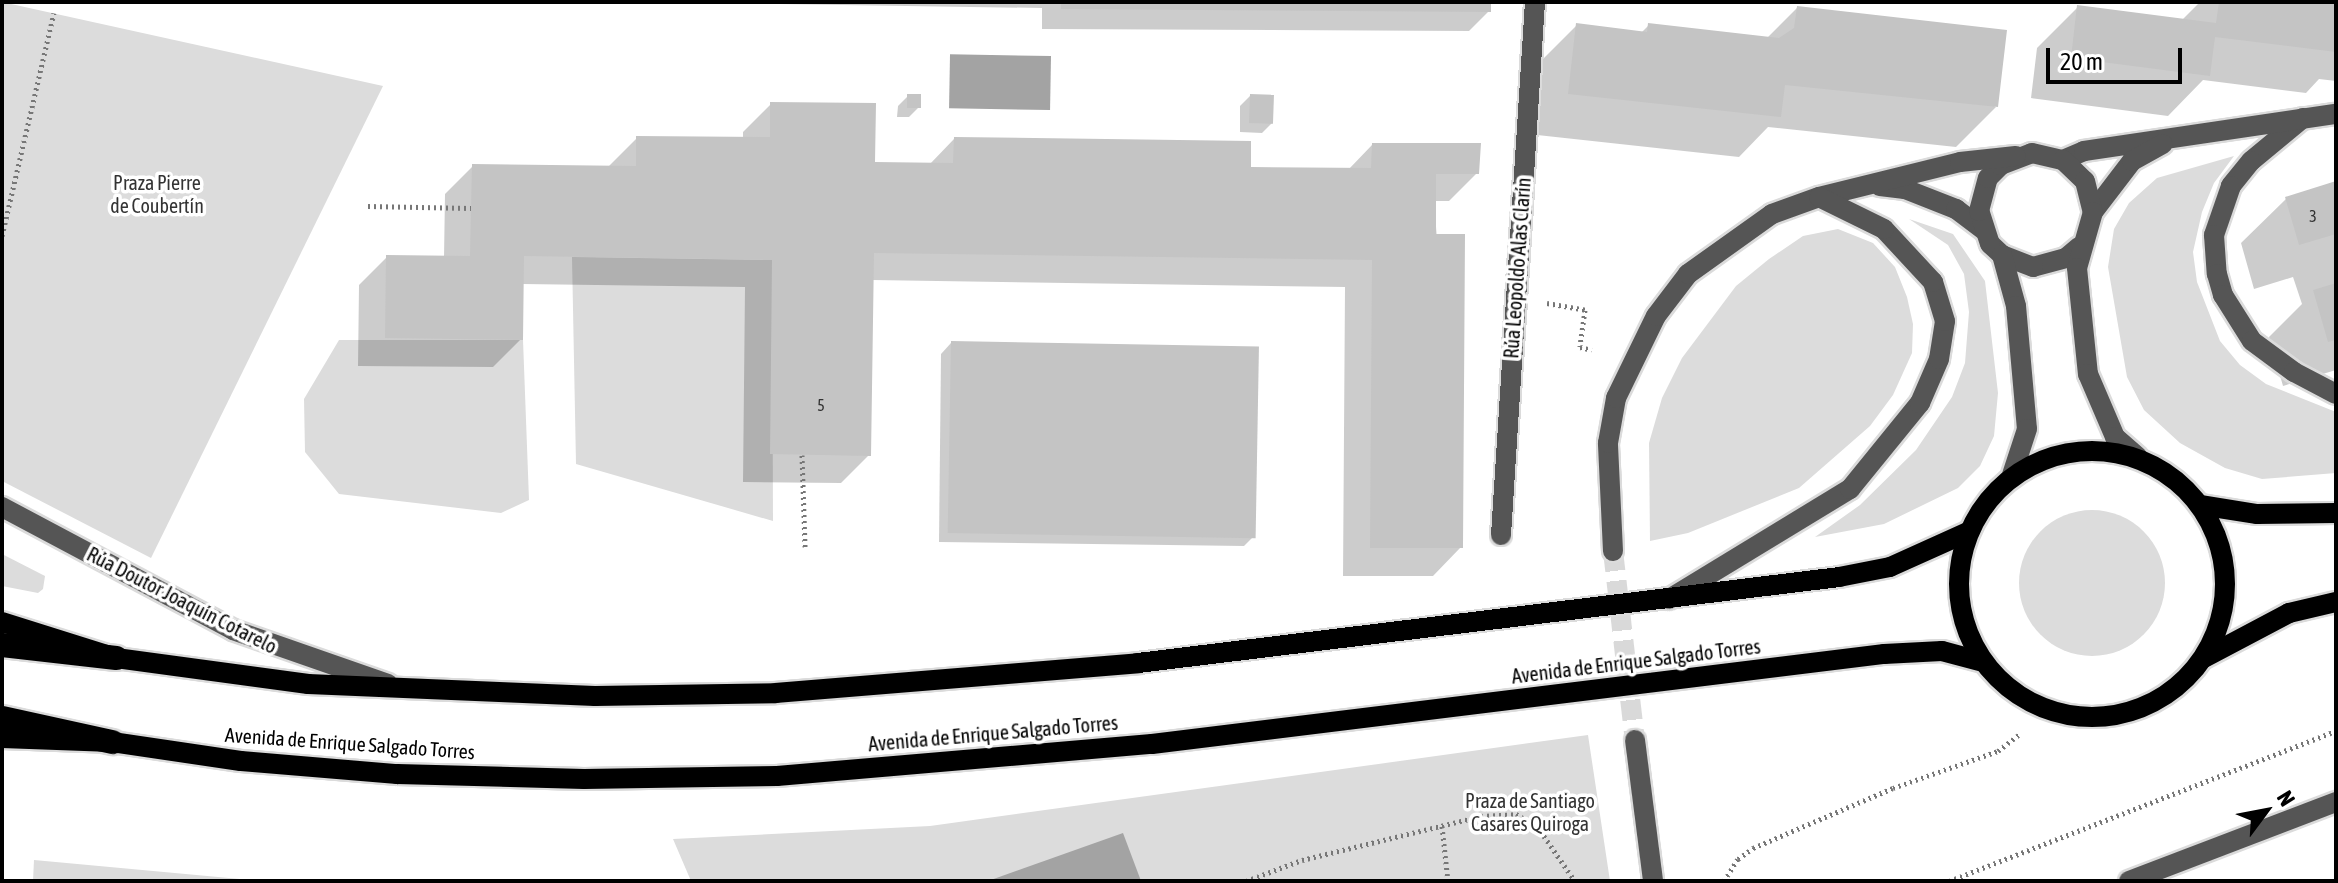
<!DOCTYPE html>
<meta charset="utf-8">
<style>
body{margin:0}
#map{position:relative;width:2338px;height:883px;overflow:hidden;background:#fff;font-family:"Asap Condensed",sans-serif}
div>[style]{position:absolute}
.green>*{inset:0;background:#dcdcdc}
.round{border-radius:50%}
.water>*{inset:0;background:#a3a3a3;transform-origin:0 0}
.shadow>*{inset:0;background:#0003}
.building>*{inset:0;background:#c4c4c4;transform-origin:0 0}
.minor-tunnel>*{height:20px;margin-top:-10px;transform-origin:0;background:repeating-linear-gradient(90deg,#d9d9d9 0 20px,transparent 0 30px)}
.path>*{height:5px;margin-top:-2.5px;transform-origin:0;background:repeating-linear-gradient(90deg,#777 0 2px,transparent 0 6px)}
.roads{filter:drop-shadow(2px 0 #dbdbdb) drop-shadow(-2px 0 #dbdbdb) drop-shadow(0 2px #dbdbdb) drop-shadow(0 -2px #dbdbdb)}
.minor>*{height:20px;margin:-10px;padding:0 10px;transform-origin:10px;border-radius:10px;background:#555}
.major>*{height:20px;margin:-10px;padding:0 10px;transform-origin:10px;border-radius:10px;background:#000}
.major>.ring{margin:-10px;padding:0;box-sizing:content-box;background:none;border:20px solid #000;border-radius:50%}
.highway>*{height:24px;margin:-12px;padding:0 12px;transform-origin:12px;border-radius:12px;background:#000}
span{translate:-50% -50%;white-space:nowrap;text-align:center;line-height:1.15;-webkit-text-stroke:7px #fff;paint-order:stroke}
.number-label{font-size:16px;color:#313131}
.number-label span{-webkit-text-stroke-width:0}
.park-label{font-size:20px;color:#333}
.street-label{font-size:20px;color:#000}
.frame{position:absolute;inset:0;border:4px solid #000;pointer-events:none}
.north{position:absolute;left:2226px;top:771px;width:80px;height:80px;-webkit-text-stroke:6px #fff;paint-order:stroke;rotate:58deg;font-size:22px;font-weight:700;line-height:32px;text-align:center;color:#000}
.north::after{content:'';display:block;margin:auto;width:28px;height:36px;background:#000;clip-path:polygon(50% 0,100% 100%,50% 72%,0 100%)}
.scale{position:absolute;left:2046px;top:48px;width:136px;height:36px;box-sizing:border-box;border:4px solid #000;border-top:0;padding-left:10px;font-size:24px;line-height:28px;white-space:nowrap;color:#000;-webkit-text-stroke:6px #fff;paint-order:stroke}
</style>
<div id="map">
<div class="green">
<div style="clip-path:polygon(2px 2px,383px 86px,151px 558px,2px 481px)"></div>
<div style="clip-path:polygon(2234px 156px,2214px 183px,2202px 212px,2193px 252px,2197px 282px,2220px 341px,2240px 365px,2266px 384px,2336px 412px,2336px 473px,2262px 479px,2225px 468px,2180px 443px,2144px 410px,2127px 377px,2108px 267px,2114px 229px,2129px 203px,2157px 178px)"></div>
<div style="clip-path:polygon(1909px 219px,1953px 234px,1985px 281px,1998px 393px,1994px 436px,1980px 466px,1958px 488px,1884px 524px,1815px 537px,1860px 505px,1916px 450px,1952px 397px,1965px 363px,1969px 312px,1964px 274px,1948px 245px)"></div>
<div style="clip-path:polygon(1838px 229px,1873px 243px,1895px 267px,1907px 297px,1913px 324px,1912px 353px,1893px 395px,1870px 426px,1799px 488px,1688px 533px,1650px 541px,1649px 443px,1662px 398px,1682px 358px,1736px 286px,1769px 259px,1803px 236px)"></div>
<div style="clip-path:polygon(572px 257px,772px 260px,773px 521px,576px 464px)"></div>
<div style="clip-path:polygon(339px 340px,523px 340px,529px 500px,501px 513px,339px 494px,305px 452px,304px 399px)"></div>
<div class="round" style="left:2019px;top:510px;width:146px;height:146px"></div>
<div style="clip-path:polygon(2px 554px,45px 576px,43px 589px,38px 593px,2px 586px)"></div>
<div style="clip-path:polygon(1588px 735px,1610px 881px,691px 881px,673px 839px,930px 826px)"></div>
<div style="clip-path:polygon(34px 860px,261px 881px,33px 881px)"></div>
</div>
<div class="water">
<div style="left:1051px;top:56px;width:54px;height:101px;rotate:91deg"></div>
<div style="clip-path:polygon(1123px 833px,1141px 881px,988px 881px)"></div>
</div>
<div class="shadow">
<div style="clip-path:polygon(655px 2px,1489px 2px,1489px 11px,1469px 31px,1042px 29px,1042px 8px)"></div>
<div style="clip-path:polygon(2200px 2px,2336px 2px,2336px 81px,2319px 79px,2306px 93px,2203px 80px,2168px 116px,2031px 98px,2037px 48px,2078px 7px,2182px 20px)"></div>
<div style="clip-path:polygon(1797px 8px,1996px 107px,1956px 147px,1768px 127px,1739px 157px,1528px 134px,1536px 66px,1577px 25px,1641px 33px,1649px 25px,1766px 39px)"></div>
<div style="clip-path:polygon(908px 96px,919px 107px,909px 117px,897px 117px,898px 106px)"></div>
<div style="clip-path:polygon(1250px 96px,1272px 123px,1262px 133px,1240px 132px,1240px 106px)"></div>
<div style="clip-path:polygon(771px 104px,873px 164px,929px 165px,954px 139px,1249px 169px,1348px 170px,1372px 145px,1477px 173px,1449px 201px,1434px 201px,1461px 547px,1433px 576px,1343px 576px,1345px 287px,872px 280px,869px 455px,841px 483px,743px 482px,745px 287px,522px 284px,521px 339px,493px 367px,358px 366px,359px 285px,387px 257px,444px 257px,445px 194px,473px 166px,609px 166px,637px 138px,743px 139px,743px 132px)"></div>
<div style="clip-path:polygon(2336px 184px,2336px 370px,2283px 386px,2269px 337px,2302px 304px,2293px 277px,2254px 289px,2241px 243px,2286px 199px)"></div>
<div style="clip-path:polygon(951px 343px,1254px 536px,1244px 546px,939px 542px,941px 354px)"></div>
</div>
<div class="building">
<div style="clip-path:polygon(1061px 2px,1491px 2px,1491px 12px,1061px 9px)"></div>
<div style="clip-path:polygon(2219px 2px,2336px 2px,2336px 52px,2215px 37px,2210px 76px,2071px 58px,2077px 5px,2216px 23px)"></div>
<div style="clip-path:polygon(1797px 6px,2007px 30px,1998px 107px,1785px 85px,1781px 117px,1568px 94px,1576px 23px,1647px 32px,1648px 23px,1779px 38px,1794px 28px)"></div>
<div style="left:907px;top:94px;width:14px;height:14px"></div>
<div style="left:1250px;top:94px;width:24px;height:29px;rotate:2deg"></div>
<div style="clip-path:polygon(770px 102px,876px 103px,875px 162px,953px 163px,954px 137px,1251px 141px,1251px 167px,1371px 168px,1372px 143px,1481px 143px,1479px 174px,1436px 174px,1436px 234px,1465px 234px,1463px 548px,1370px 548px,1372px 260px,874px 253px,871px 456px,770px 454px,772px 260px,524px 256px,523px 340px,385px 338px,386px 255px,470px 256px,472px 164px,636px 166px,636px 136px,770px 137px)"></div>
<div style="clip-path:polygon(2336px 181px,2336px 234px,2299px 245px,2285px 197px)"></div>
<div style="clip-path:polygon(2336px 283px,2336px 340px,2328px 342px,2313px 290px)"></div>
<div style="left:951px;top:341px;width:308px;height:192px;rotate:1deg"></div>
</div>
<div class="minor-tunnel">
<div style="left:1613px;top:551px;width:190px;rotate:83.4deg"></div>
</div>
<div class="path">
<div style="left:368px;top:206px;width:103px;rotate:1.1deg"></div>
<div style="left:2px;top:236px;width:229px;rotate:-76.9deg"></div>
<div style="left:1547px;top:303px;width:39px;rotate:10deg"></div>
<div style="left:1585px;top:310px;width:37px;rotate:98deg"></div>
<div style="left:1580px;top:347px;width:12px;rotate:14deg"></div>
<div style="left:802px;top:455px;width:92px;rotate:88.1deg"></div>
<div style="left:1442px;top:826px;width:55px;rotate:83.8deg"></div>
<div style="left:1246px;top:881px;width:60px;rotate:-20.6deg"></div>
<div style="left:1302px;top:860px;width:184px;rotate:-13.8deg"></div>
<div style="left:1481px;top:816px;width:35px;rotate:-3deg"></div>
<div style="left:1516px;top:814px;width:24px;rotate:30deg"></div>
<div style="left:1537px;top:826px;width:67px;rotate:55.4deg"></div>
<div style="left:1724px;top:881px;width:26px;rotate:-58deg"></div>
<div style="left:1738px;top:859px;width:19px;rotate:-36deg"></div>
<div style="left:1753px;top:848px;width:152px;rotate:-23.2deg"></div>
<div style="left:1893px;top:788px;width:111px;rotate:-19.4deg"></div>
<div style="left:1998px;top:751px;width:29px;rotate:-38deg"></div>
<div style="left:1949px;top:881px;width:415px;rotate:-21.2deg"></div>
</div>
<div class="roads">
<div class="minor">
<div style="left:2303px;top:118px;width:67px;rotate:140.4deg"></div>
<div style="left:2251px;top:161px;width:32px;rotate:129deg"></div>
<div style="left:2231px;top:186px;width:52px;rotate:109.1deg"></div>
<div style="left:2214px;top:235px;width:39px;rotate:86deg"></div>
<div style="left:2217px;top:274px;width:22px;rotate:74deg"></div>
<div style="left:2223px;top:295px;width:54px;rotate:57.8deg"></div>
<div style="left:2252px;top:341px;width:52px;rotate:36.4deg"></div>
<div style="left:2294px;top:372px;width:47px;rotate:27.6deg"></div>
<div style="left:2063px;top:160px;width:23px;rotate:-23deg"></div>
<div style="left:2084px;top:151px;width:255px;rotate:-8.4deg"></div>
<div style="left:1880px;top:186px;width:25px;rotate:7deg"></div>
<div style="left:1905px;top:189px;width:55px;rotate:21.4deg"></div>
<div style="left:1956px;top:209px;width:34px;rotate:37deg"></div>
<div style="left:2093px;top:212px;width:64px;rotate:-52.6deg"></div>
<div style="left:2132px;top:161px;width:35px;rotate:-29deg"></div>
<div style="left:2079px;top:247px;width:17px;rotate:140deg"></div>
<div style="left:2066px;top:258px;width:34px;rotate:165deg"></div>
<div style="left:2033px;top:267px;width:33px;rotate:-159deg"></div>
<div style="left:2002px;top:255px;width:16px;rotate:-137deg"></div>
<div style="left:1990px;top:244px;width:35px;rotate:-108deg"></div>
<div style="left:1979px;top:211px;width:34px;rotate:-75deg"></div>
<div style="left:1988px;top:178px;width:18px;rotate:-45deg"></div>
<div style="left:2001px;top:165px;width:33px;rotate:-21deg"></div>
<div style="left:2032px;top:153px;width:32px;rotate:13deg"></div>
<div style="left:2063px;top:160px;width:30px;rotate:44deg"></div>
<div style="left:2085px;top:181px;width:32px;rotate:76deg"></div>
<div style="left:2093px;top:212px;width:58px;rotate:105.9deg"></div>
<div style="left:2077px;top:268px;width:107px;rotate:84.1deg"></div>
<div style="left:2088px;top:374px;width:69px;rotate:66.8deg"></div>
<div style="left:2115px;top:437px;width:30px;rotate:41deg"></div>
<div style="left:2002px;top:255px;width:53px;rotate:74.6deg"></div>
<div style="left:2016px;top:306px;width:123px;rotate:84.9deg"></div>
<div style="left:2027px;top:429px;width:48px;rotate:108.1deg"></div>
<div style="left:2px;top:507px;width:262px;rotate:28deg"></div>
<div style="left:233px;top:630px;width:164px;rotate:19.2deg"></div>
<div style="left:1501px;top:535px;width:534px;rotate:-86.35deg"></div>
<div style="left:1613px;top:551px;width:108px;rotate:-92.7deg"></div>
<div style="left:1608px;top:443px;width:46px;rotate:-79.9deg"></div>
<div style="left:1616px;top:398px;width:91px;rotate:-64deg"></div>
<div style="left:1656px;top:316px;width:53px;rotate:-52.7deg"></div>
<div style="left:1688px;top:274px;width:103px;rotate:-35.5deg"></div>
<div style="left:1772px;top:214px;width:50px;rotate:-19.9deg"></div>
<div style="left:1819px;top:197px;width:145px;rotate:-13.9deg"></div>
<div style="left:1960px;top:162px;width:56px;rotate:-6.1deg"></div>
<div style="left:1669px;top:599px;width:212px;rotate:-31.3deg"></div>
<div style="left:1850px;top:489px;width:111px;rotate:-50.9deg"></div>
<div style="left:1920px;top:403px;width:48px;rotate:-66.6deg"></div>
<div style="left:1939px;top:359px;width:38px;rotate:-81deg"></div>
<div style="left:1945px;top:321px;width:41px;rotate:-107.1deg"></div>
<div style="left:1933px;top:282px;width:72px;rotate:-132.8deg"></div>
<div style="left:1884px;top:229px;width:72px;rotate:-153.8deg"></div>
<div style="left:1635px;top:740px;width:142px;rotate:82.7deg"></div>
<div style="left:2129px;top:881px;width:222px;rotate:-20.9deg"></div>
</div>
<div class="major">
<div class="ring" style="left:1959px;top:451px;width:246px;height:246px"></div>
<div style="left:2200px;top:505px;width:58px;rotate:9deg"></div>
<div style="left:2257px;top:514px;width:79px;rotate:-0.7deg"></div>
<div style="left:2px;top:622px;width:120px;rotate:17.5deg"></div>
<div style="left:116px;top:658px;width:194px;rotate:7.7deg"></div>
<div style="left:308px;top:684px;width:287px;rotate:2.4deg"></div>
<div style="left:595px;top:696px;width:181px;rotate:-0.9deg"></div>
<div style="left:776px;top:693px;width:363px;rotate:-4.7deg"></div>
<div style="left:1138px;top:663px;width:706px;rotate:-6.99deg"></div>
<div style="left:1839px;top:577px;width:52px;rotate:-11.1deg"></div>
<div style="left:1890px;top:567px;width:85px;rotate:-24.2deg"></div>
<div style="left:2204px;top:658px;width:96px;rotate:-27.9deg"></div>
<div style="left:2289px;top:613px;width:48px;rotate:-13.2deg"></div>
<div style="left:2px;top:738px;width:110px;rotate:2.1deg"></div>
<div style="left:112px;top:742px;width:130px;rotate:8.4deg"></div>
<div style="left:241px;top:761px;width:157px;rotate:4.8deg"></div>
<div style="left:397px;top:774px;width:187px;rotate:1.5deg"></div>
<div style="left:584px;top:779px;width:193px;rotate:-0.9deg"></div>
<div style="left:777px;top:776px;width:376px;rotate:-4.9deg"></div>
<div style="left:1152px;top:744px;width:738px;rotate:-7.01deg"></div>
<div style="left:1884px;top:654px;width:58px;rotate:-3deg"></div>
<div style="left:1942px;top:651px;width:42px;rotate:15deg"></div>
</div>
<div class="highway">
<div style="left:2px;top:645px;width:115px;rotate:6.5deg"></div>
<div style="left:2px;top:718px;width:113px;rotate:12.3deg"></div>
</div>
</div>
<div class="number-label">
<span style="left:2313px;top:216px">3</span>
<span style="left:821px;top:405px">5</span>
</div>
<div class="park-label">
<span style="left:157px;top:194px">Praza Pierre<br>de Coubertín</span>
<span style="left:1530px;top:812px">Praza de Santiago<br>Casares Quiroga</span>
</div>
<div class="street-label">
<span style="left:1517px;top:268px;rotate:-86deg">Rúa Leopoldo Alas Clarín</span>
<span style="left:182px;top:600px;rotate:27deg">Rúa Doutor Joaquín Cotarelo</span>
<span style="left:1636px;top:661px;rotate:-7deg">Avenida de Enrique Salgado Torres</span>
<span style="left:993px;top:733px;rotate:-5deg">Avenida de Enrique Salgado Torres</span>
<span style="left:350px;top:743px;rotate:4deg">Avenida de Enrique Salgado Torres</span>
</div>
<div class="frame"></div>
<div class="north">N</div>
<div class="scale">20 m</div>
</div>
